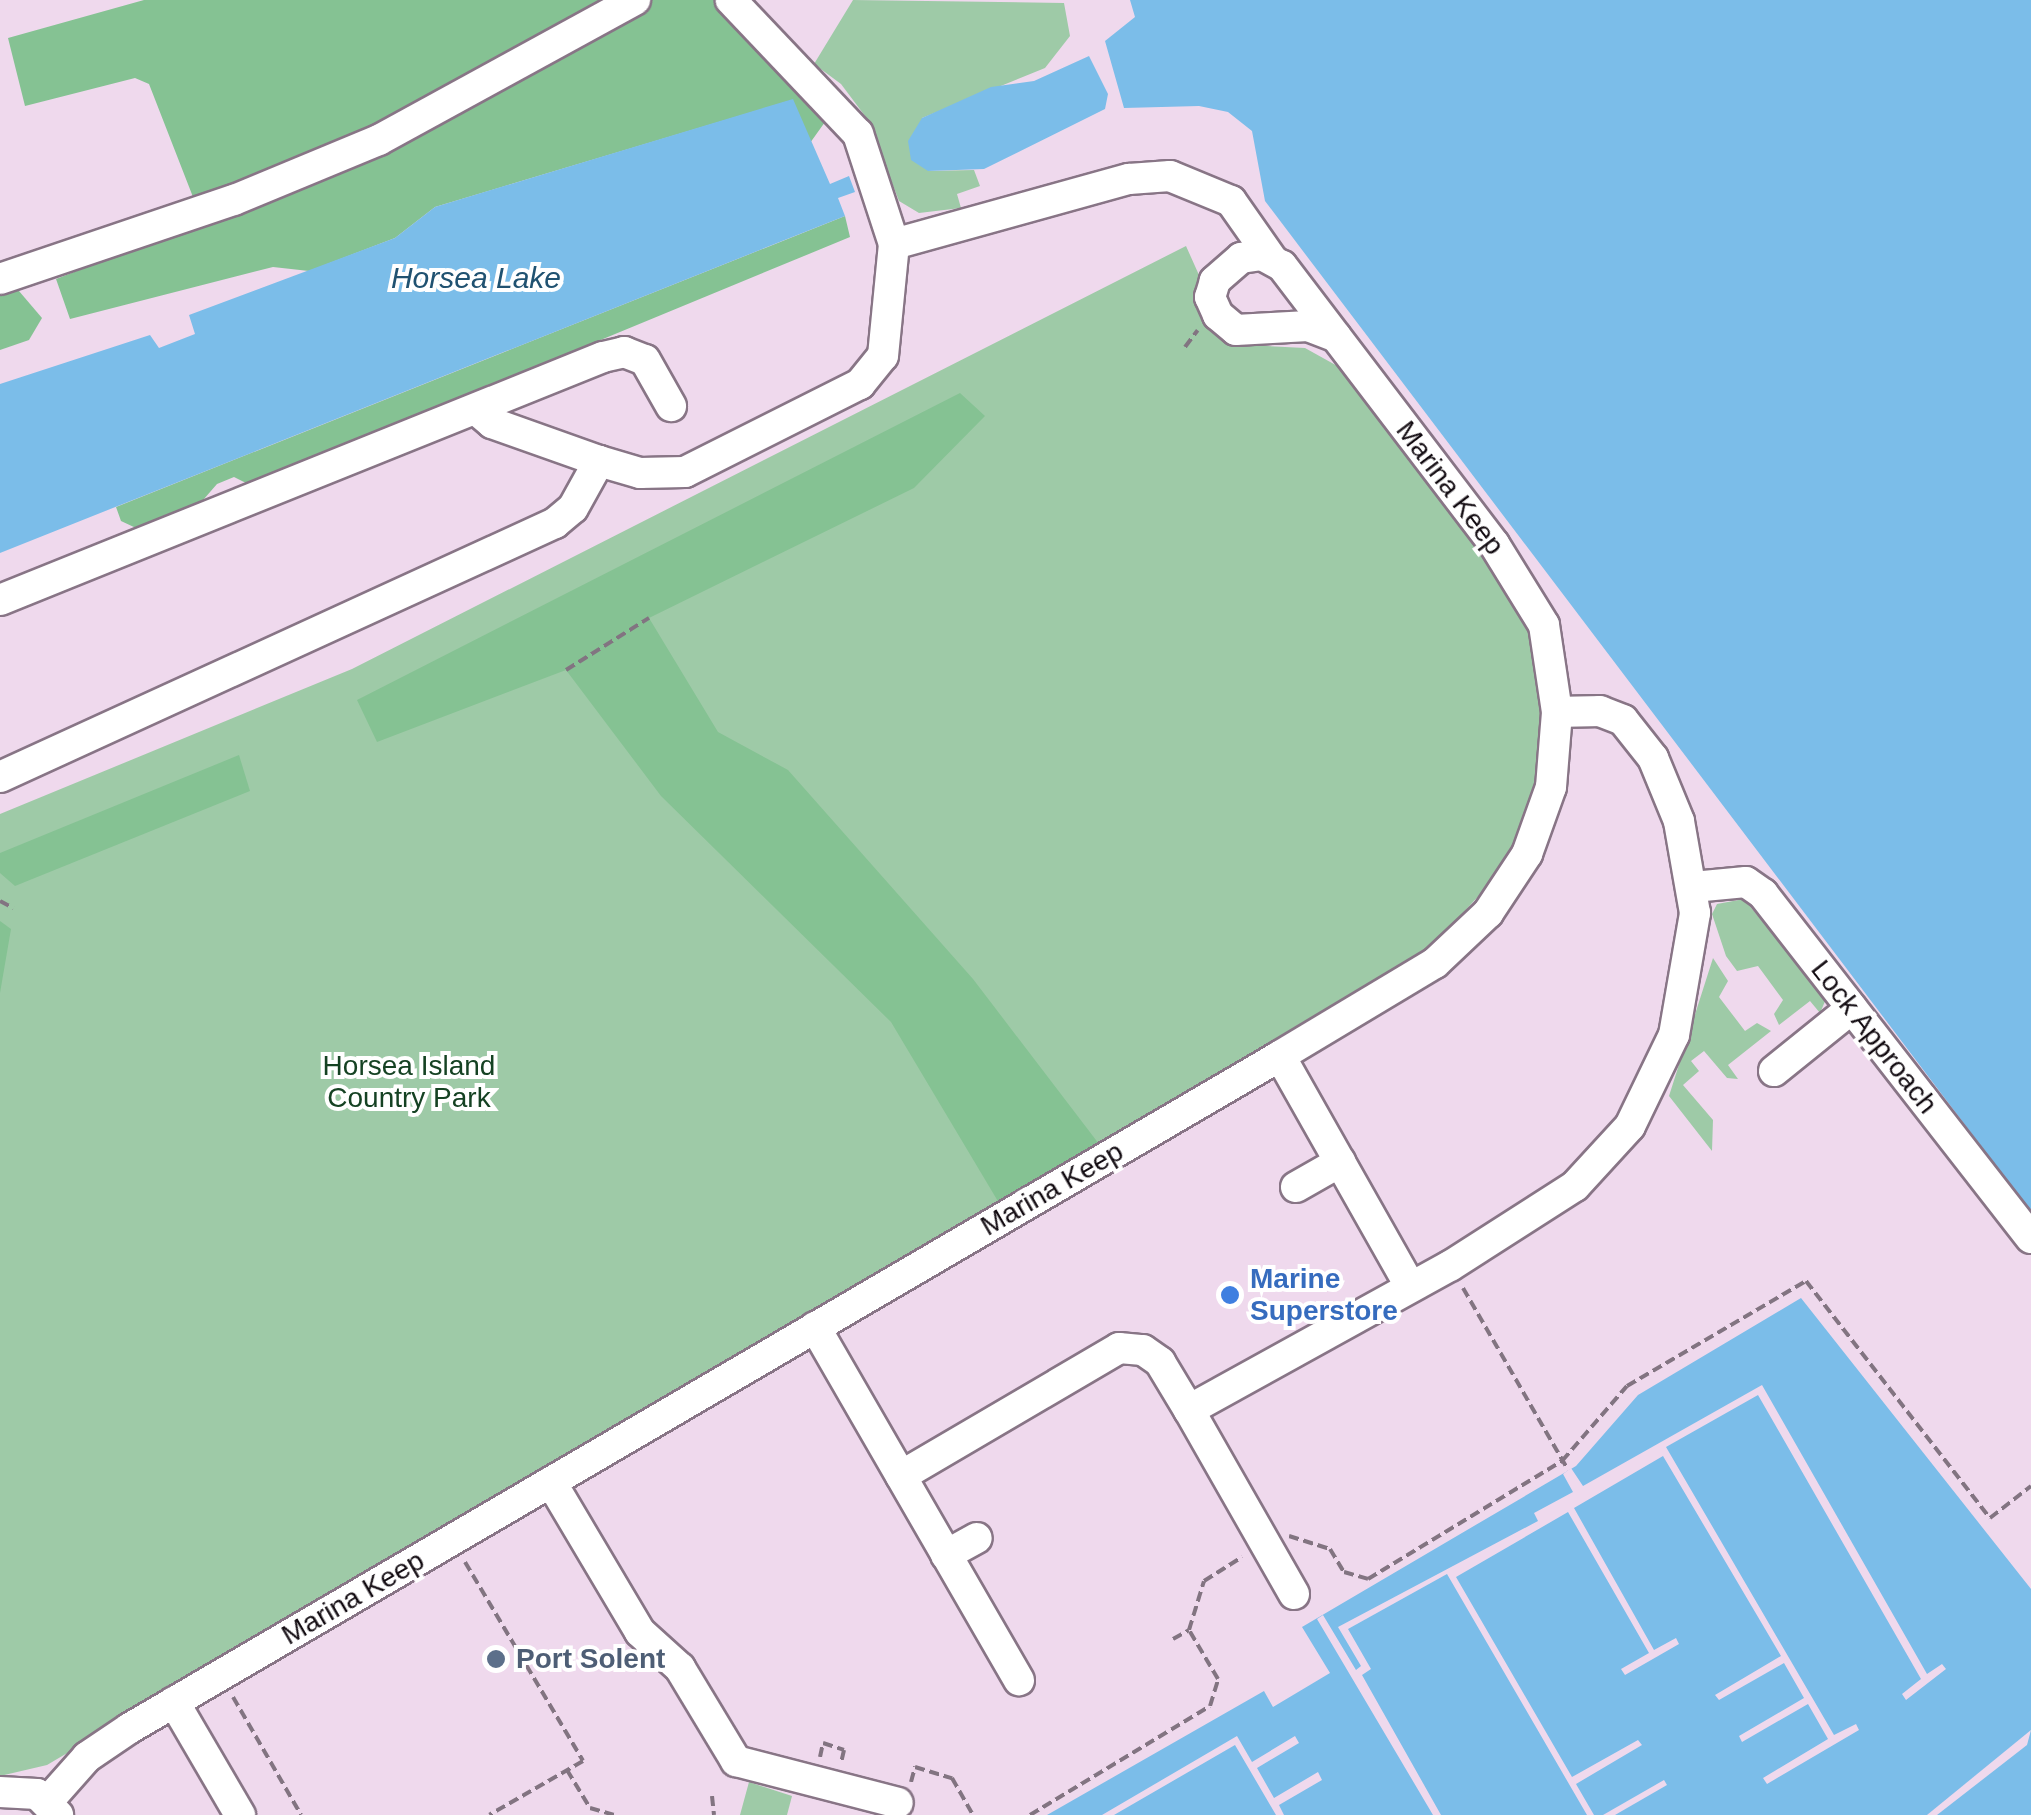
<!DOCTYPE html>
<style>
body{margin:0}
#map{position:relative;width:2031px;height:1815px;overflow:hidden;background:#efd9ed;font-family:Helvetica,sans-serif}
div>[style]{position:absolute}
.green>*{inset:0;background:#9ecaa7}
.forest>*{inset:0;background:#85c293}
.water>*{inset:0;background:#7bbde9}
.pier>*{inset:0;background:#efd9ed}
.path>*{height:4px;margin-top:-2px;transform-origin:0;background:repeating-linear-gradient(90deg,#827481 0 10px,transparent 0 15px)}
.roads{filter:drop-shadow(2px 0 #887586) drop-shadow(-2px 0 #887586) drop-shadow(0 2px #887586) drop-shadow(0 -2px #887586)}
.minor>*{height:30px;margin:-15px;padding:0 15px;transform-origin:15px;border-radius:15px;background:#fff}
.dots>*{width:28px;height:28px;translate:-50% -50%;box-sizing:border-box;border:5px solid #fff;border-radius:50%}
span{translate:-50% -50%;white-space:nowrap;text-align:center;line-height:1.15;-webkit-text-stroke:8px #fff;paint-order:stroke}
.street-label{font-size:28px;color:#120b11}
.park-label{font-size:28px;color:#154223}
.shop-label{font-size:28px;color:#366cbe;font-weight:700}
.left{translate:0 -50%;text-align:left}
.service-label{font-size:28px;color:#4e5e75;font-weight:700}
.water-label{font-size:30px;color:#205271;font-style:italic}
</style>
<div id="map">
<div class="green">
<div style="clip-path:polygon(853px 0,1064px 3px,1070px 36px,1045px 68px,922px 118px,928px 171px,974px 170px,980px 186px,957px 194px,961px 208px,919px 213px,899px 201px,868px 120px,841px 84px,814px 64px)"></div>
<div style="clip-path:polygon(1186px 246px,1199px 275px,1204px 323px,1230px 344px,1305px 348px,1341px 368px,1515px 590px,1535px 642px,1544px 694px,1537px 780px,1515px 841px,1485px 889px,1437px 941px,1391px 971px,47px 1765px,0 1776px,0 814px,352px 669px)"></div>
<div style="clip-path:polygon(1744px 899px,1826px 999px,1820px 1013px,1810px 1001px,1779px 1025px,1774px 1014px,1783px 1000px,1758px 966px,1737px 971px,1726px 956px,1712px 914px,1717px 904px)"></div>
<div style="clip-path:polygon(1713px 958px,1728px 981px,1719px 997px,1745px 1031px,1757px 1023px,1771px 1031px,1728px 1065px,1738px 1079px,1727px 1078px,1704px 1051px,1691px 1061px,1699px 1071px,1683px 1085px,1713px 1120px,1712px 1151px,1669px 1096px)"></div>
<div style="clip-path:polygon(749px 1782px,792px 1796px,787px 1815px,740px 1815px)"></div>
</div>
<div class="forest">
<div style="clip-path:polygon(144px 0,714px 0,826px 115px,825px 122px,810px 143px,792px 100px,435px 207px,395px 238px,309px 271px,273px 267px,70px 319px,56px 279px,173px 234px,200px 215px,149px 84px,135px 78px,25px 106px,8px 38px)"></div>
<div style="clip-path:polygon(845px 216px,850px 237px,250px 485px,234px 477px,217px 484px,197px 507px,136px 528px,121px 521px,116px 507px)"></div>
<div style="clip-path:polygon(13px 284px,42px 318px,29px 340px,0 350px,0 286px)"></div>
<div style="clip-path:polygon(960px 393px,985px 416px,914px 488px,649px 618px,718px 732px,788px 770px,973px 979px,1099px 1144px,999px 1203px,891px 1022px,661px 796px,566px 670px,377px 742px,357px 700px)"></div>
<div style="clip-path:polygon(239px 755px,250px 791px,15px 886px,0 873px,0 853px)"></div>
<div style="clip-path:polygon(0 921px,11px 929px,0 993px)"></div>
</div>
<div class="water">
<div style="clip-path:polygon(1130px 0,2031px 0,2031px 1212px,1265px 201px,1252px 131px,1228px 112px,1199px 106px,1124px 108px,1105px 41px,1135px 17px)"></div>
<div style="clip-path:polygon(1089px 56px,1108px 94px,1105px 109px,984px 169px,928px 171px,911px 160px,908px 141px,922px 118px,991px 87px,1034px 81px)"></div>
<div style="clip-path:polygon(793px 99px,830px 184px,849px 176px,855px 192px,838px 198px,845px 216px,0 553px,0 384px,150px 335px,159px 348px,195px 334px,189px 315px,395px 238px,435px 207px)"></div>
<div style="clip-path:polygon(1801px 1298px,2031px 1589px,2031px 1815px,1047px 1815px,1264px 1691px,1273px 1707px,1330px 1673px,1302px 1627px,1576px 1466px,1638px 1395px)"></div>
</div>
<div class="pier">
<div style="clip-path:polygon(1762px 1385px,1927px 1674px,1942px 1664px,1946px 1669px,1906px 1700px,1902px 1694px,1921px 1679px,1758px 1395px,1666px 1447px,1834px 1735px,1856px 1724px,1859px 1730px,1767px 1784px,1763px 1778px,1828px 1739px,1808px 1704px,1742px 1742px,1739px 1736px,1804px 1698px,1784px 1663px,1719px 1700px,1715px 1695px,1781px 1656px,1663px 1456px,1574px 1508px,1654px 1650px,1676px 1638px,1679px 1644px,1625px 1675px,1621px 1669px,1649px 1653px,1568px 1512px,1456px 1577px,1572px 1777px,1638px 1740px,1642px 1745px,1576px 1784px,1594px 1815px,1587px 1815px,1447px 1574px,1348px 1629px,1371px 1669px,1362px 1675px,1441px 1815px,1433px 1815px,1317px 1619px,1323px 1615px,1356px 1670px,1361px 1666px,1338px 1627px,1538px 1521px,1534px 1513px,1573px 1492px,1563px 1474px,1571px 1468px,1583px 1486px)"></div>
<div style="clip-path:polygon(2031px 1730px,2027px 1745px,1937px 1815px,1927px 1815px)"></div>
<div style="clip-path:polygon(1237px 1736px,1252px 1762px,1295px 1736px,1299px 1743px,1257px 1768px,1274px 1798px,1318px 1772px,1322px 1780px,1279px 1805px,1284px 1815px,1276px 1815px,1235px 1745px,1114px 1815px,1102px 1815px)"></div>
<div style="clip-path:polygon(1664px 1780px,1667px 1785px,1615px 1815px,1603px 1815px)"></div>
</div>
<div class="path">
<div style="left:1185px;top:347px;width:21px;rotate:-53deg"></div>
<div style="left:566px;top:670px;width:98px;rotate:-32.1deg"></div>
<div style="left:0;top:901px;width:15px;rotate:28deg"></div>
<div style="left:1463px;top:1288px;width:210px;rotate:60deg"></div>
<div style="left:1289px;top:1536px;width:43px;rotate:17.6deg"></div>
<div style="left:1330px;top:1549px;width:27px;rotate:59deg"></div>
<div style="left:1344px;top:1572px;width:25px;rotate:16deg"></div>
<div style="left:1368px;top:1579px;width:227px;rotate:-31.3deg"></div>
<div style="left:1562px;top:1461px;width:99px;rotate:-49.1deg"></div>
<div style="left:1627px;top:1386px;width:208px;rotate:-30.4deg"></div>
<div style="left:1806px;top:1281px;width:300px;rotate:52.2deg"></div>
<div style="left:1990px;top:1518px;width:52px;rotate:-38deg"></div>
<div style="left:465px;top:1562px;width:231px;rotate:59.3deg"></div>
<div style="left:583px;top:1761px;width:108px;rotate:150.1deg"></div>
<div style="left:1173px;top:1639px;width:18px;rotate:-29deg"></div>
<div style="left:233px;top:1697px;width:136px;rotate:60deg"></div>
<div style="left:820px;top:1757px;width:14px;rotate:-78deg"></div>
<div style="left:823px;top:1743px;width:22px;rotate:18deg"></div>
<div style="left:844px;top:1750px;width:13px;rotate:103deg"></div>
<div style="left:567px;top:1770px;width:44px;rotate:58.8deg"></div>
<div style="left:590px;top:1808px;width:26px;rotate:16deg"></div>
<div style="left:911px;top:1782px;width:16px;rotate:-75deg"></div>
<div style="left:915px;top:1767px;width:39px;rotate:17deg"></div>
<div style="left:952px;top:1778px;width:43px;rotate:60.4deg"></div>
<div style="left:712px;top:1796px;width:19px;rotate:84deg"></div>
<div style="left:1030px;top:1815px;width:210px;rotate:-31.2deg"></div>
<div style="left:1210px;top:1706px;width:28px;rotate:-73deg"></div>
<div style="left:1218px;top:1679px;width:57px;rotate:-120.6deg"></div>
<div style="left:1189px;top:1630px;width:51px;rotate:-73deg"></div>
<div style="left:1204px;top:1581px;width:45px;rotate:-32.3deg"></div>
</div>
<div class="roads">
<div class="minor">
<div style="left:894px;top:244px;width:244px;rotate:-15.5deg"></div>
<div style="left:1129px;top:179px;width:41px;rotate:-4.2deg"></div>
<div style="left:1170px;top:176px;width:66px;rotate:22.3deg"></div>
<div style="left:1231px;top:201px;width:70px;rotate:54.9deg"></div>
<div style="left:0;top:279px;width:247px;rotate:-18.7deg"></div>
<div style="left:234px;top:200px;width:157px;rotate:-22.5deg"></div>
<div style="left:379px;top:140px;width:292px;rotate:-28.7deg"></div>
<div style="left:479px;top:412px;width:17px;rotate:40deg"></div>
<div style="left:492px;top:423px;width:114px;rotate:19.6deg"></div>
<div style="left:599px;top:461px;width:43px;rotate:16.3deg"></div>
<div style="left:640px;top:473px;width:45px;rotate:-1.3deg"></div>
<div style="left:685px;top:472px;width:196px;rotate:-26.7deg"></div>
<div style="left:860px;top:384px;width:36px;rotate:-51deg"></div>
<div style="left:883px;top:356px;width:113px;rotate:-84.4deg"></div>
<div style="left:894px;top:244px;width:116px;rotate:-108.1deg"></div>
<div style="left:858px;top:134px;width:185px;rotate:-133.5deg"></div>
<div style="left:0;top:600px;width:650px;rotate:-21.95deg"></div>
<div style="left:603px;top:357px;width:22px;rotate:-13deg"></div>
<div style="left:624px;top:352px;width:22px;rotate:21deg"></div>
<div style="left:645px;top:360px;width:53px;rotate:60.5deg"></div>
<div style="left:0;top:777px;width:610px;rotate:-24.59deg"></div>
<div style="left:555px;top:523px;width:23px;rotate:-40deg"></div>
<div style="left:573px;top:508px;width:54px;rotate:-61deg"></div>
<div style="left:1693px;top:887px;width:53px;rotate:-5.4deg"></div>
<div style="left:1746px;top:882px;width:21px;rotate:35deg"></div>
<div style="left:1763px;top:894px;width:436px;rotate:52.1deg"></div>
<div style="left:1280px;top:1056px;width:264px;rotate:60.5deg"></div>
<div style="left:1774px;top:1071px;width:100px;rotate:-38.9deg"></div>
<div style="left:1296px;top:1187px;width:51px;rotate:-29.6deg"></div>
<div style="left:815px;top:1327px;width:408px;rotate:60deg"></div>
<div style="left:901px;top:1476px;width:253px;rotate:-30.4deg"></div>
<div style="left:1119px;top:1348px;width:24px;rotate:5deg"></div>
<div style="left:1143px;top:1350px;width:21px;rotate:35deg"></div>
<div style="left:1160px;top:1362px;width:56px;rotate:58.9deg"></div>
<div style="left:551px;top:1482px;width:174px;rotate:59.3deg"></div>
<div style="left:640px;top:1632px;width:54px;rotate:42deg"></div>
<div style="left:680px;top:1668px;width:109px;rotate:58.9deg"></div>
<div style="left:736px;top:1761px;width:167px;rotate:14.5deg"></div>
<div style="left:946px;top:1555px;width:35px;rotate:-29deg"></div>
<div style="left:1294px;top:1594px;width:212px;rotate:-119.7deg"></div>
<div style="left:1189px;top:1410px;width:298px;rotate:-28.9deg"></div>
<div style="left:1450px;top:1266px;width:148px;rotate:-32.6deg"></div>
<div style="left:1575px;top:1186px;width:81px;rotate:-47.5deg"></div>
<div style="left:1630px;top:1126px;width:101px;rotate:-64.2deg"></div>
<div style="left:1674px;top:1035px;width:124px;rotate:-80.2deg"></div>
<div style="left:1695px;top:913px;width:93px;rotate:-99.9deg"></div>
<div style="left:1679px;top:821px;width:68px;rotate:-112.4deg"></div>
<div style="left:1653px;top:758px;width:48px;rotate:-128.3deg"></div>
<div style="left:1623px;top:720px;width:25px;rotate:-159deg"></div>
<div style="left:1600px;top:711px;width:43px;rotate:178.7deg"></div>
<div style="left:174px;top:1702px;width:131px;rotate:59.7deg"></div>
<div style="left:0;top:1792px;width:37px;rotate:3deg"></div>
<div style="left:37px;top:1794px;width:30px;rotate:45deg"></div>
<div style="left:48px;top:1801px;width:59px;rotate:-48.4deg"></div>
<div style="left:87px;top:1757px;width:52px;rotate:-34deg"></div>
<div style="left:130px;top:1728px;width:1332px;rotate:-30.3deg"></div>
<div style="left:1280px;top:1056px;width:181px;rotate:-31deg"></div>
<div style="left:1435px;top:963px;width:73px;rotate:-43.3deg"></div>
<div style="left:1488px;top:913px;width:71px;rotate:-56.5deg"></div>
<div style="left:1527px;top:854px;width:71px;rotate:-70.3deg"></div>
<div style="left:1551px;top:787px;width:75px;rotate:-85.4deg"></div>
<div style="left:1557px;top:712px;width:88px;rotate:-98.5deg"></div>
<div style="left:1544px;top:625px;width:95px;rotate:-121.7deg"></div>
<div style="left:1494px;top:544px;width:350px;rotate:-127.3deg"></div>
<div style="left:1282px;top:266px;width:23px;rotate:-151deg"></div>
<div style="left:1262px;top:255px;width:21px;rotate:172deg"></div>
<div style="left:1241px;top:258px;width:35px;rotate:139deg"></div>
<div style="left:1215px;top:281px;width:17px;rotate:107deg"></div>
<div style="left:1210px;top:297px;width:20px;rotate:66deg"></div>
<div style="left:1218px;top:315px;width:23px;rotate:40deg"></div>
<div style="left:1236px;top:330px;width:72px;rotate:-3.2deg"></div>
<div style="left:1308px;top:326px;width:30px;rotate:21deg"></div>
</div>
</div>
<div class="dots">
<div style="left:1230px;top:1295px;background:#3f7fe0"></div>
<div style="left:496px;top:1659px;background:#5c6f8a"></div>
</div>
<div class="street-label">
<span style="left:1450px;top:488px;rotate:53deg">Marina Keep</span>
<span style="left:1874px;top:1037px;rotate:52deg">Lock Approach</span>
<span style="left:1052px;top:1189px;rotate:-30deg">Marina Keep</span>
<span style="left:353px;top:1598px;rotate:-30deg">Marina Keep</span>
</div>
<div class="park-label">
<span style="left:409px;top:1082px">Horsea Island<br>Country Park</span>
</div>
<div class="shop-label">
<span class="left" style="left:1250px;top:1295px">Marine<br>Superstore</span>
</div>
<div class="service-label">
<span class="left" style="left:516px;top:1659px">Port Solent</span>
</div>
<div class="water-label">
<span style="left:476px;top:278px">Horsea Lake</span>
</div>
</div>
